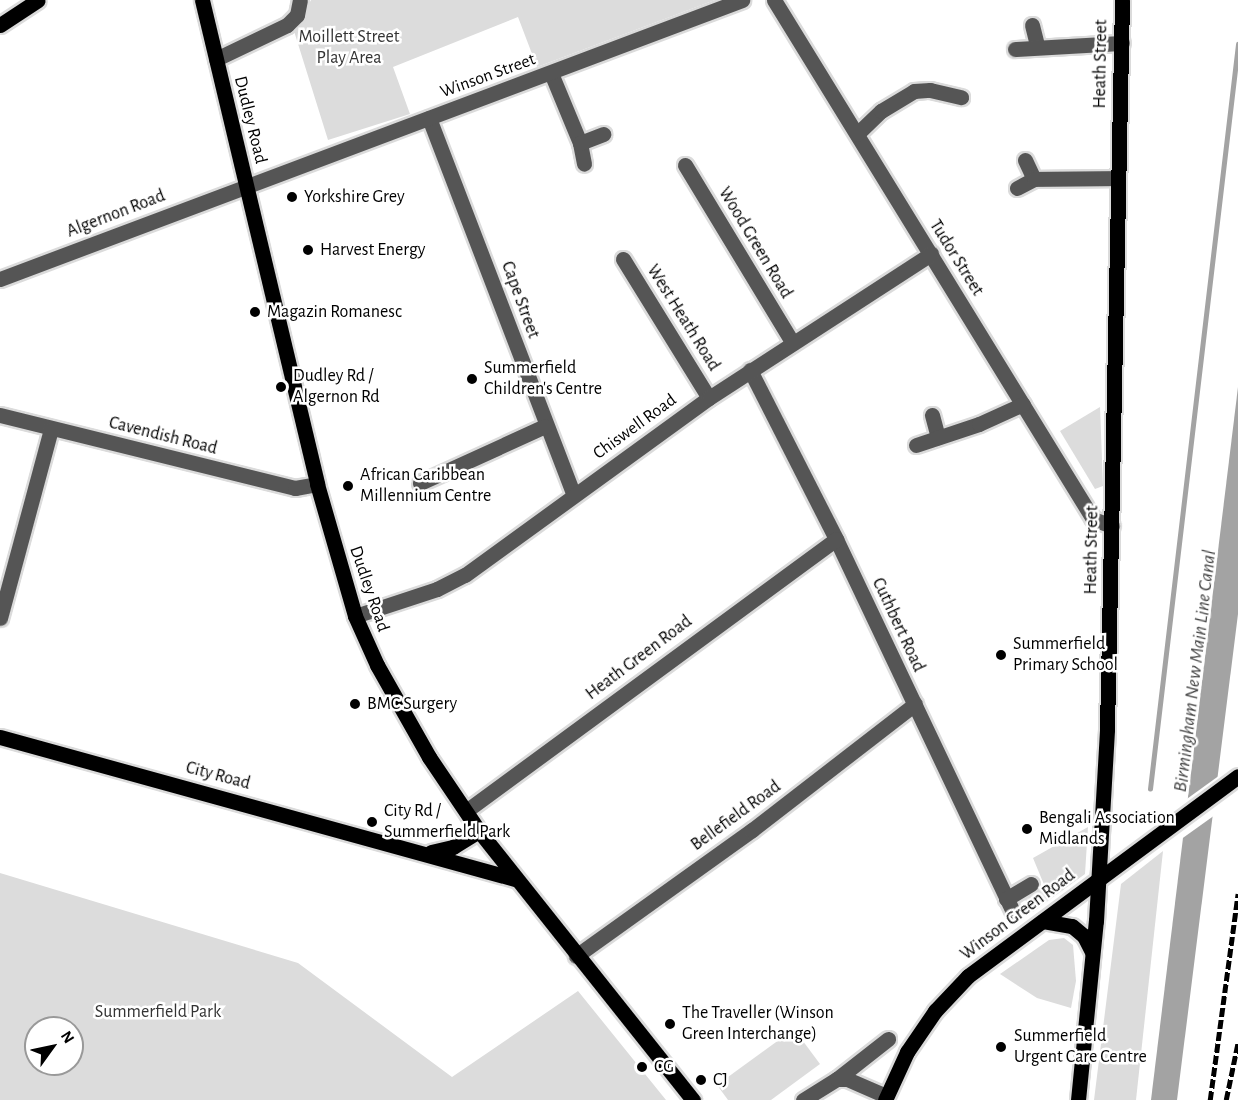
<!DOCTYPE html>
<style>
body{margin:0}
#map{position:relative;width:1238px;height:1100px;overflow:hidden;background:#fff;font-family:"Alegreya Sans",sans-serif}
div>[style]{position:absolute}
.green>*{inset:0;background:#dcdcdc}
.water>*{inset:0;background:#a3a3a3}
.pier>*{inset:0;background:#fff}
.stream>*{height:4.5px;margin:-2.25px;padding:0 2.25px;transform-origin:2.25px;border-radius:2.25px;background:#a3a3a3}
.roads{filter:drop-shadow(2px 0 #dbdbdb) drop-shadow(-2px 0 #dbdbdb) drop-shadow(0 2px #dbdbdb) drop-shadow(0 -2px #dbdbdb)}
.minor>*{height:15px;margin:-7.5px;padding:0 7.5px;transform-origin:7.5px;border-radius:7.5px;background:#555}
.major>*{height:15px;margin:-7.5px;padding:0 7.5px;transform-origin:7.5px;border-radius:7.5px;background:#000}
.rail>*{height:4.5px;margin-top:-2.25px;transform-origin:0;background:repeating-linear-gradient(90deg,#000 0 9px,transparent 0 12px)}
.dots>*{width:16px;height:16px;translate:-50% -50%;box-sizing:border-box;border:3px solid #fff;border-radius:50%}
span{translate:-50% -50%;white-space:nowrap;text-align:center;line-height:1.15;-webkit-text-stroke:5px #fff;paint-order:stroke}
.park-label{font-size:18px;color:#333}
.street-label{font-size:18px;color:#000}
.poi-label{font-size:18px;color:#000}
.left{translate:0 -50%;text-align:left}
.water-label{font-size:20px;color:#444;font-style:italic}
.north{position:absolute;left:24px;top:1016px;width:60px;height:60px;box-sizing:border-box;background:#fff;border:2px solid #999;border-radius:50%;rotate:57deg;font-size:16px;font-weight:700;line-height:24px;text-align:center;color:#000}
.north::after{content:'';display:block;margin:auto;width:21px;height:27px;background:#000;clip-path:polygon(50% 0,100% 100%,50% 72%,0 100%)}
</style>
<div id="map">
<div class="green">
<div style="clip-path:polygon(311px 0,715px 0,537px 67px,518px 17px,393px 67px,410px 114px,328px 140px,294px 31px)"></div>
<div style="clip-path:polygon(1100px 407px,1103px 486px,1095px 489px,1060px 431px)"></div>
<div style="clip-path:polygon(1088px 827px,1085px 874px,1033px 912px,1024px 898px,1045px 887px,1033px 858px)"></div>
<div style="clip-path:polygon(1163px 851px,1136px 1100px,1094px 1100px,1121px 884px)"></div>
<div style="clip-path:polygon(evenodd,0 873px,298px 963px,452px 1077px,578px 991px,666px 1100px,0 1100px,0 873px,36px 1028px,72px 1028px,72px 1064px,36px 1064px,36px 1028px)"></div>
<div style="clip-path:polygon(1064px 938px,1073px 945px,1076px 981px,1071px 1008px,1037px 998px,1000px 974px,1049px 940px)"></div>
<div style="clip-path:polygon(794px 1029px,820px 1064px,771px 1100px,728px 1100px,717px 1085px)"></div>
</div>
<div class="water">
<div style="clip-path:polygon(1238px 387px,1238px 614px,1177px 1100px,1151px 1100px)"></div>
</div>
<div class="pier">
<div style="clip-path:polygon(1220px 775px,1215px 815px,1180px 840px,1184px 801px)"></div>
</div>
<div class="stream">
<div style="left:1150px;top:789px;width:750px;rotate:-83.26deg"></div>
</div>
<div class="roads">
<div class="minor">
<div style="left:774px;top:0;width:609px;rotate:58.42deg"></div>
<div style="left:1093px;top:519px;width:20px;rotate:20deg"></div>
<div style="left:1032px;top:25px;width:21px;rotate:76deg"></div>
<div style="left:1015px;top:49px;width:107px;rotate:-3.2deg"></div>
<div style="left:216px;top:59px;width:79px;rotate:-25.6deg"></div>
<div style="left:287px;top:25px;width:14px;rotate:-45deg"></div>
<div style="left:297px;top:15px;width:15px;rotate:-79deg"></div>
<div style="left:551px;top:73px;width:76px;rotate:67.5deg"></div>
<div style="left:580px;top:143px;width:21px;rotate:79deg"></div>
<div style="left:429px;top:118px;width:404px;rotate:69deg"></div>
<div style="left:857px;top:134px;width:33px;rotate:-44deg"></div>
<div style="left:881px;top:111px;width:39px;rotate:-31deg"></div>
<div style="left:914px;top:91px;width:16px;rotate:-4deg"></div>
<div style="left:930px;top:90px;width:32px;rotate:13deg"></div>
<div style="left:580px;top:143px;width:25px;rotate:-21deg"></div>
<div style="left:1025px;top:160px;width:21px;rotate:65deg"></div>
<div style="left:685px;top:165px;width:207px;rotate:58.8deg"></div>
<div style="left:1017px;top:188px;width:19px;rotate:-28deg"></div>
<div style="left:1034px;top:179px;width:84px;rotate:-0.7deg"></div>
<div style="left:623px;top:259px;width:163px;rotate:58.3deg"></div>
<div style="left:0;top:279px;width:793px;rotate:-20.61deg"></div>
<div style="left:750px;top:370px;width:190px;rotate:63deg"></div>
<div style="left:836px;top:539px;width:411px;rotate:64.6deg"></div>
<div style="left:0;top:415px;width:304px;rotate:13.9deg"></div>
<div style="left:295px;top:488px;width:22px;rotate:-10deg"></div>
<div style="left:932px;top:415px;width:23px;rotate:75deg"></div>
<div style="left:916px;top:445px;width:66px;rotate:-18.4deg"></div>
<div style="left:979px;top:424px;width:48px;rotate:-24.4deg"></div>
<div style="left:420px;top:483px;width:137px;rotate:-24.5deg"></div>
<div style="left:355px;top:616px;width:86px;rotate:-18.2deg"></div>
<div style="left:437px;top:589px;width:31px;rotate:-27deg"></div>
<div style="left:465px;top:575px;width:301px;rotate:-36deg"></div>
<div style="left:709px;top:398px;width:265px;rotate:-33deg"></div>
<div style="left:0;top:618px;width:196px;rotate:-74.9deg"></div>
<div style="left:466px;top:811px;width:459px;rotate:-36.3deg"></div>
<div style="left:1006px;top:899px;width:29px;rotate:-31deg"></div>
<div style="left:576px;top:956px;width:216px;rotate:-35.6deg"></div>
<div style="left:752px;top:830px;width:206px;rotate:-37.7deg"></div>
<div style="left:837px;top:1079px;width:10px"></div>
<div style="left:847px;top:1079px;width:43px;rotate:23.6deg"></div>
<div style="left:803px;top:1100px;width:40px;rotate:-32deg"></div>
<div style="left:837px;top:1079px;width:65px;rotate:-38.1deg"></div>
</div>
<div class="major">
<div style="left:202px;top:0;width:497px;rotate:76.6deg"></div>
<div style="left:317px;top:484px;width:137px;rotate:73.9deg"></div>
<div style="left:355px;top:616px;width:54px;rotate:65.8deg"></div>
<div style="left:377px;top:665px;width:106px;rotate:60.5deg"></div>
<div style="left:429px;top:757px;width:89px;rotate:56deg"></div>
<div style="left:479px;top:831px;width:344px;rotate:51.5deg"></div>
<div style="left:0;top:25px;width:45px;rotate:-33.3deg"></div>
<div style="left:0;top:737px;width:534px;rotate:15.42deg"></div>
<div style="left:431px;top:852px;width:23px;rotate:-13deg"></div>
<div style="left:453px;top:847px;width:31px;rotate:-32deg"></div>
<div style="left:1043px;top:921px;width:29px;rotate:10deg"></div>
<div style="left:1072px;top:926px;width:16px;rotate:40deg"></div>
<div style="left:1084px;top:936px;width:18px;rotate:63deg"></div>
<div style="left:885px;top:1100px;width:53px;rotate:-65.4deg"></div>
<div style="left:907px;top:1052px;width:50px;rotate:-55.7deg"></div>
<div style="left:935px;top:1011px;width:48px;rotate:-46.7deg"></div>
<div style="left:968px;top:976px;width:336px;rotate:-36.5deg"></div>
<div style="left:1078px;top:1100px;width:180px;rotate:-84.3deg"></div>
<div style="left:1096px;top:921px;width:192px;rotate:-86.7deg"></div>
<div style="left:1107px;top:729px;width:729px;rotate:-88.82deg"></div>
</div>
</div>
<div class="rail">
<div style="left:1210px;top:1100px;width:208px;rotate:-82.3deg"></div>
<div style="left:1226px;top:1100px;width:59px;rotate:-78.3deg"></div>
</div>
<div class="dots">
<div style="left:292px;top:197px;background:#000"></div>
<div style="left:308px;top:250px;background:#000"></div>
<div style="left:255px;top:312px;background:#000"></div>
<div style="left:472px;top:379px;background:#000"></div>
<div style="left:281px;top:387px;background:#000"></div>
<div style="left:348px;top:486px;background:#000"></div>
<div style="left:1001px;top:655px;background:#000"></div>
<div style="left:355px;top:704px;background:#000"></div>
<div style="left:372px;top:822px;background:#000"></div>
<div style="left:1027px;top:829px;background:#000"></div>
<div style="left:670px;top:1024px;background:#000"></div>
<div style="left:1001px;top:1047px;background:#000"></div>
<div style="left:642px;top:1067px;background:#000"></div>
<div style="left:701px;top:1080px;background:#000"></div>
</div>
<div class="park-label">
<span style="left:349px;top:48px">Moillett Street<br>Play Area</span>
<span style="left:158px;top:1012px">Summerfield Park</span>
</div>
<div class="street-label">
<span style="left:1101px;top:64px;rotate:-89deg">Heath Street</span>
<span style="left:488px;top:76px;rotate:-20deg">Winson Street</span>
<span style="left:250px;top:120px;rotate:76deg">Dudley Road</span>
<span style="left:116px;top:214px;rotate:-21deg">Algernon Road</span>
<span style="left:755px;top:243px;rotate:59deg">Wood Green Road</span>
<span style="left:956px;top:258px;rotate:58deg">Tudor Street</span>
<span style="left:520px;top:300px;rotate:70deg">Cape Street</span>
<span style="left:683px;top:318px;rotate:58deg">West Heath Road</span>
<span style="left:635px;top:427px;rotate:-36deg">Chiswell Road</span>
<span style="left:163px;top:436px;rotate:14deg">Cavendish Road</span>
<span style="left:1092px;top:550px;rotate:-89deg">Heath Street</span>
<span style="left:369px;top:589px;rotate:71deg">Dudley Road</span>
<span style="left:898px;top:625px;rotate:65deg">Cuthbert Road</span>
<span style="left:639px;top:658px;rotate:-37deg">Heath Green Road</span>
<span style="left:218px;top:776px;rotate:15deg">City Road</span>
<span style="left:736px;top:816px;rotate:-36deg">Bellefield Road</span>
<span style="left:1018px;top:915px;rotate:-37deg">Winson Green Road</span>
</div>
<div class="poi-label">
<span class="left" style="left:304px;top:197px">Yorkshire Grey</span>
<span class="left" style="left:320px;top:250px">Harvest Energy</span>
<span class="left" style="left:267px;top:312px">Magazin Romanesc</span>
<span class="left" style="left:484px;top:379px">Summerfield<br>Children's Centre</span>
<span class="left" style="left:293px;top:387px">Dudley Rd /<br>Algernon Rd</span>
<span class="left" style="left:360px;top:486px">African Caribbean<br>Millennium Centre</span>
<span class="left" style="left:1013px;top:655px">Summerfield<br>Primary School</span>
<span class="left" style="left:367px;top:704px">BMC Surgery</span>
<span class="left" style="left:384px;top:822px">City Rd /<br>Summerfield Park</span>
<span class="left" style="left:1039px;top:829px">Bengali Association<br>Midlands</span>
<span class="left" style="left:682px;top:1024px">The Traveller (Winson<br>Green Interchange)</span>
<span class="left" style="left:1014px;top:1047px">Summerfield<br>Urgent Care Centre</span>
<span class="left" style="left:654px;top:1067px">CG</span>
<span class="left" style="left:713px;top:1080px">CJ</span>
</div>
<div class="water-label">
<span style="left:1195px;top:671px;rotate:-83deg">Birmingham New Main Line Canal</span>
</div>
<div class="north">N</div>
</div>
